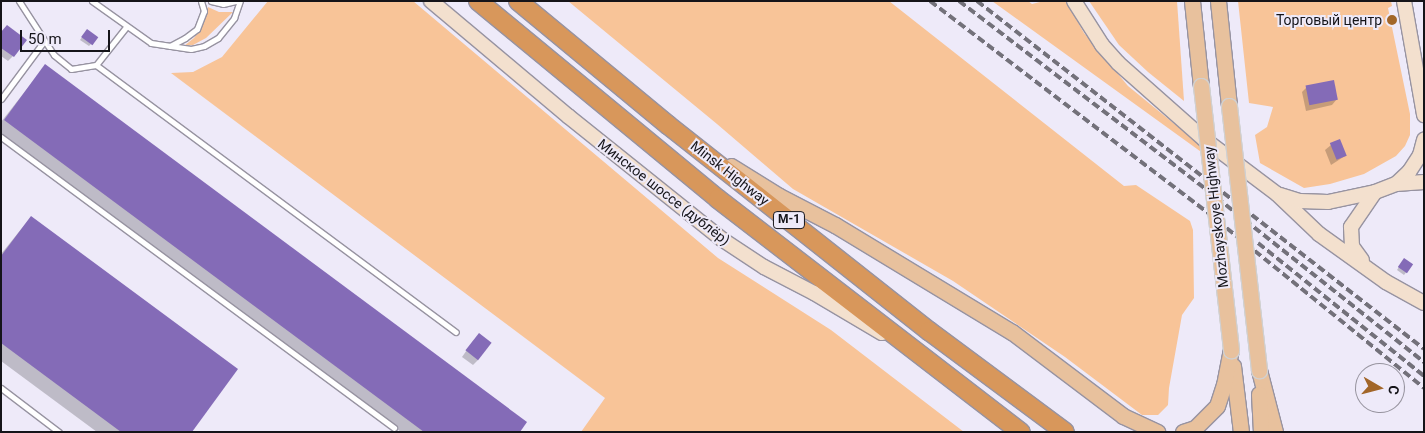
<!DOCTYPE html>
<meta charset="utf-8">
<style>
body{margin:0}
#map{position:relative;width:1425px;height:433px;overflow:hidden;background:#eeeaf9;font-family:Roboto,sans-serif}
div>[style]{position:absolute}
.green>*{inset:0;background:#f8c498}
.shadow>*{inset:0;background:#0003}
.building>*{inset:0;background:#846bb7;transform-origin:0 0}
.roads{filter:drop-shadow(1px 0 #9793a1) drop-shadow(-1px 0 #9793a1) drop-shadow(0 1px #9793a1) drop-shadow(0 -1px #9793a1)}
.lane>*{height:5px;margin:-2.5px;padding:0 2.5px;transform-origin:2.5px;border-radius:2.5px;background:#fff}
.secondary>*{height:14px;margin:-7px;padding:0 7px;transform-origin:7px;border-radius:7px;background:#f3e0ce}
.primary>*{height:15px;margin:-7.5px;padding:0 7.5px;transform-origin:7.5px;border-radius:7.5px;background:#e8c19d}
.highway>*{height:18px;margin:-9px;padding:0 9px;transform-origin:9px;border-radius:9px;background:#d8975b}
.rail>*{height:4px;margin-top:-2px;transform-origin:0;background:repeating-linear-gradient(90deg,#73717a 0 8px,transparent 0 12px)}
.bridges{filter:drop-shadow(1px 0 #d0d0d1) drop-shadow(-1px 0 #d0d0d1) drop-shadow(0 1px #d0d0d1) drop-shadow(0 -1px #d0d0d1)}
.primary-bridge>*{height:15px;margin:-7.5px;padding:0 7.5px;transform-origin:7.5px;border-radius:7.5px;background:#e8c19d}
.dots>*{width:14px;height:14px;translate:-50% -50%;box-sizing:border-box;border:2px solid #eeeaf9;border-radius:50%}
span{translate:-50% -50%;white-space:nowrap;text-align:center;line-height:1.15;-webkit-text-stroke:4px #eeeaf9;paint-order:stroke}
.shield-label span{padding:1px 4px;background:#eeeaf9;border:1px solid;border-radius:4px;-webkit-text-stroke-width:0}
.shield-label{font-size:12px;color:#151419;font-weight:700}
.poi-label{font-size:14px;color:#151419}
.right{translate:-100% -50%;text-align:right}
.street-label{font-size:14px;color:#151419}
.frame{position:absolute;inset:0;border:2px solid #151419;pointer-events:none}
.north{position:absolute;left:1355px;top:363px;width:50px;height:50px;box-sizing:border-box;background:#eeeaf9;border:1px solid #97949f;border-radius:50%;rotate:98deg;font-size:14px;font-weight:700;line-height:20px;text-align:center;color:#151419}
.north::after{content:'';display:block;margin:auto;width:18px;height:22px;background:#a26629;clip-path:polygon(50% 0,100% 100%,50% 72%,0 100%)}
.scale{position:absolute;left:20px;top:30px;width:90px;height:22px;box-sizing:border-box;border:2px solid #151419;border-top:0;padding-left:6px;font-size:15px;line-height:18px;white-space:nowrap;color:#151419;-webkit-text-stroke:4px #eeeaf9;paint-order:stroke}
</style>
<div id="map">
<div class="green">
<div style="clip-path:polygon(268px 1px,413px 1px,718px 258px,831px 330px,964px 432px,581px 432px,605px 398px,171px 73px,193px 72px,222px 57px)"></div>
<div style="clip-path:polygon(568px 1px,889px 1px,1124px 186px,1136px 185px,1190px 221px,1193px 230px,1194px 298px,1182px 315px,1169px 388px,1168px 405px,1158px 415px,1142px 415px,1065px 357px,953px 281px,793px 189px,717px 124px)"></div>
<div style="clip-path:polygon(992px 1px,1028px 1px,1032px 4px,1044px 1px,1066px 1px,1084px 33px,1128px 86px,1199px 144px,1204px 154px)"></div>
<div style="clip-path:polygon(1089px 1px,1177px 1px,1184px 101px,1148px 72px,1119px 45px)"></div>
<div style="clip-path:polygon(1238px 1px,1391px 1px,1392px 6px,1388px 8px,1410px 114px,1410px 135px,1405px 146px,1396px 156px,1364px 174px,1330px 184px,1304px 188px,1260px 163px,1255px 135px,1267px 127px,1273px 107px,1249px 103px)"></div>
<div style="clip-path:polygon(208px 7px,219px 12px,233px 12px,206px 38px,193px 45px,184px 46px,194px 38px,202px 27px)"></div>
</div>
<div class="shadow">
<div style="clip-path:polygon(1px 32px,13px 56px,8px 61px,1px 56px)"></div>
<div style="clip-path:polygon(85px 33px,91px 44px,89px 46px,80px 40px)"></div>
<div style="clip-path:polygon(45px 66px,519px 432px,401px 432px,1px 135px,1px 122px)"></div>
<div style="clip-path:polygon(1307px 87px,1337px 99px,1332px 105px,1306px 111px,1302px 92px)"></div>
<div style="clip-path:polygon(1331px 145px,1345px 156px,1331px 165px,1325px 150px)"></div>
<div style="clip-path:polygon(31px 217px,191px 432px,97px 432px,1px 361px,1px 254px)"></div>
<div style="clip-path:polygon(1402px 262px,1412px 265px,1404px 275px,1397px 270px)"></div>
<div style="clip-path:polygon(474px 340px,478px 360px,473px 365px,462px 357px)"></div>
</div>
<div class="building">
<div style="clip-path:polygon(7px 25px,27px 40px,14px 57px,1px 48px,1px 32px)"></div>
<div style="left:87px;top:29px;width:14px;height:10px;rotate:36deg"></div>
<div style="clip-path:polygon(45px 64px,527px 422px,520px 432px,424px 432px,4px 120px)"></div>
<div style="left:1334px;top:80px;width:20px;height:29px;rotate:79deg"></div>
<div style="left:1340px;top:139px;width:18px;height:11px;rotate:68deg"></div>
<div style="clip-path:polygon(31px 216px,238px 369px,192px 432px,121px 432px,1px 343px,1px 256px)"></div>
<div style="left:1404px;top:258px;width:11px;height:11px;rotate:34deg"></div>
<div style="left:479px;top:333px;width:16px;height:22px;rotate:38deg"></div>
</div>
<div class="roads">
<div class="lane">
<div style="left:19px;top:1px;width:64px;rotate:57.1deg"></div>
<div style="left:54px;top:55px;width:22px;rotate:39deg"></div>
<div style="left:71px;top:69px;width:25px;rotate:-9deg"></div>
<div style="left:96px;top:65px;width:48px;rotate:-51.7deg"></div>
<div style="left:92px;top:1px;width:72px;rotate:35.4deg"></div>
<div style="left:151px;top:43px;width:40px;rotate:8.5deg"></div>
<div style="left:191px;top:49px;width:13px;rotate:-13deg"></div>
<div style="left:204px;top:46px;width:16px;rotate:-30deg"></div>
<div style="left:218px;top:38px;width:26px;rotate:-51deg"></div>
<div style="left:234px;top:18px;width:18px;rotate:-71deg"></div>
<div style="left:211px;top:1px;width:12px;rotate:14deg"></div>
<div style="left:223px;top:4px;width:13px;rotate:-13deg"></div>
<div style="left:170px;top:46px;width:17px;rotate:-28deg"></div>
<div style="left:185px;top:38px;width:15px;rotate:-37deg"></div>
<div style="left:197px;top:29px;width:19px;rotate:-69deg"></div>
<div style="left:204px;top:11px;width:10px;rotate:-107deg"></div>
<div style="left:96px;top:65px;width:448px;rotate:36.6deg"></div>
<div style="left:1px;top:99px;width:72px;rotate:-53.4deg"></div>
<div style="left:1px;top:137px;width:489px;rotate:36.5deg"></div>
<div style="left:1px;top:388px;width:73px;rotate:37.2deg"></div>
</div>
<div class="secondary">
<div style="left:431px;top:1px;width:179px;rotate:40deg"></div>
<div style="left:568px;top:116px;width:198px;rotate:38.7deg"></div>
<div style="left:723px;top:240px;width:49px;rotate:33.4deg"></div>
<div style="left:764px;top:267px;width:56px;rotate:27.5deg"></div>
<div style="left:814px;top:293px;width:79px;rotate:30.5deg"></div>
<div style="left:1074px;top:1px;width:52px;rotate:57.5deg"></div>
<div style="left:1102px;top:45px;width:24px;rotate:48deg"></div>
<div style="left:1118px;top:63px;width:115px;rotate:41.5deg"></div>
<div style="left:1204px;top:139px;width:91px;rotate:37deg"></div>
<div style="left:1277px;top:194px;width:58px;rotate:43.6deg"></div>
<div style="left:1319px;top:234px;width:82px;rotate:35.6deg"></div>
<div style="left:1386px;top:282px;width:43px;rotate:28.9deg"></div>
<div style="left:1404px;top:1px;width:116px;rotate:80deg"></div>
<div style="left:1396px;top:184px;width:18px;rotate:-43deg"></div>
<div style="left:1409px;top:172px;width:20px;rotate:-57deg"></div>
<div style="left:1420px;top:155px;width:16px;rotate:-75deg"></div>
<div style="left:1280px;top:195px;width:21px;rotate:17deg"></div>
<div style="left:1300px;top:201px;width:28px;rotate:2deg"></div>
<div style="left:1328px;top:202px;width:48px;rotate:-12deg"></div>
<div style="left:1375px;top:192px;width:22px;rotate:-21deg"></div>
<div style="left:1396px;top:184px;width:28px;rotate:-4deg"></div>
<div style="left:1362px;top:260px;width:17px;rotate:-126deg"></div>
<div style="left:1352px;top:246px;width:19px;rotate:-93deg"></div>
<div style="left:1351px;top:227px;width:42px;rotate:-55.6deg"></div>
</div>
<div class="primary">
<div style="left:1192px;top:1px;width:85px;rotate:84deg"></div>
<div style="left:1218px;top:1px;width:106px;rotate:84deg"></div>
<div style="left:731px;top:166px;width:57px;rotate:32deg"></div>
<div style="left:779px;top:196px;width:63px;rotate:27.4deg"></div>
<div style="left:835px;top:225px;width:207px;rotate:31.2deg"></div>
<div style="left:1012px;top:332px;width:139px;rotate:37.1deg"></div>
<div style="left:1123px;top:416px;width:38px;rotate:25deg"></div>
<div style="left:1233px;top:366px;width:66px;rotate:83.1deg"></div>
<div style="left:1259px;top:370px;width:64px;rotate:75.5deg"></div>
<div style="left:1259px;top:394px;width:38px;rotate:87deg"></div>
<div style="left:1183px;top:432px;width:13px;rotate:-18deg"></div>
<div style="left:1195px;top:428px;width:31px;rotate:-45deg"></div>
<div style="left:1217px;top:406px;width:22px;rotate:-72deg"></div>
<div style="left:1224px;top:385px;width:36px;rotate:-79deg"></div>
</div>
<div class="highway">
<div style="left:478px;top:1px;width:311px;rotate:39.5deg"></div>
<div style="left:718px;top:199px;width:382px;rotate:37.6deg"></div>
<div style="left:518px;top:1px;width:195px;rotate:39.6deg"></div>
<div style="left:668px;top:125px;width:333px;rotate:38.3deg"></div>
<div style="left:929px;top:331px;width:169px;rotate:36.6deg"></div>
</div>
</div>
<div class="rail">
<div style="left:930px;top:1px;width:350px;rotate:37.3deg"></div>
<div style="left:1208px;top:213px;width:278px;rotate:39deg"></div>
<div style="left:959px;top:1px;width:312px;rotate:37.3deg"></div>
<div style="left:1207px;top:190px;width:277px;rotate:38.4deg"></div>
<div style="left:977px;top:1px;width:566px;rotate:37.9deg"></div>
<div style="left:1258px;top:243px;width:213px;rotate:38.7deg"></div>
</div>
<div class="bridges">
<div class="primary-bridge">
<div style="left:1201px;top:86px;width:266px;rotate:83.5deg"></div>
<div style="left:1229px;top:106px;width:266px;rotate:83.5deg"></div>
</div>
</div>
<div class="dots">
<div style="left:1392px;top:20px;background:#a26629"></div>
</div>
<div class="shield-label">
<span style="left:789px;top:220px">М-1</span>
</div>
<div class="poi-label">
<span class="right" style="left:1382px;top:20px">Торговый центр</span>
</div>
<div class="street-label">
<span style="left:730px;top:173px;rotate:38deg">Minsk Highway</span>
<span style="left:664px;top:192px;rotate:38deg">Минское шоссе (дублёр)</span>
<span style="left:1216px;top:217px;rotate:-96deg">Mozhayskoye Highway</span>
</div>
<div class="frame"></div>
<div class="north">С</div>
<div class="scale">50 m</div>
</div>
